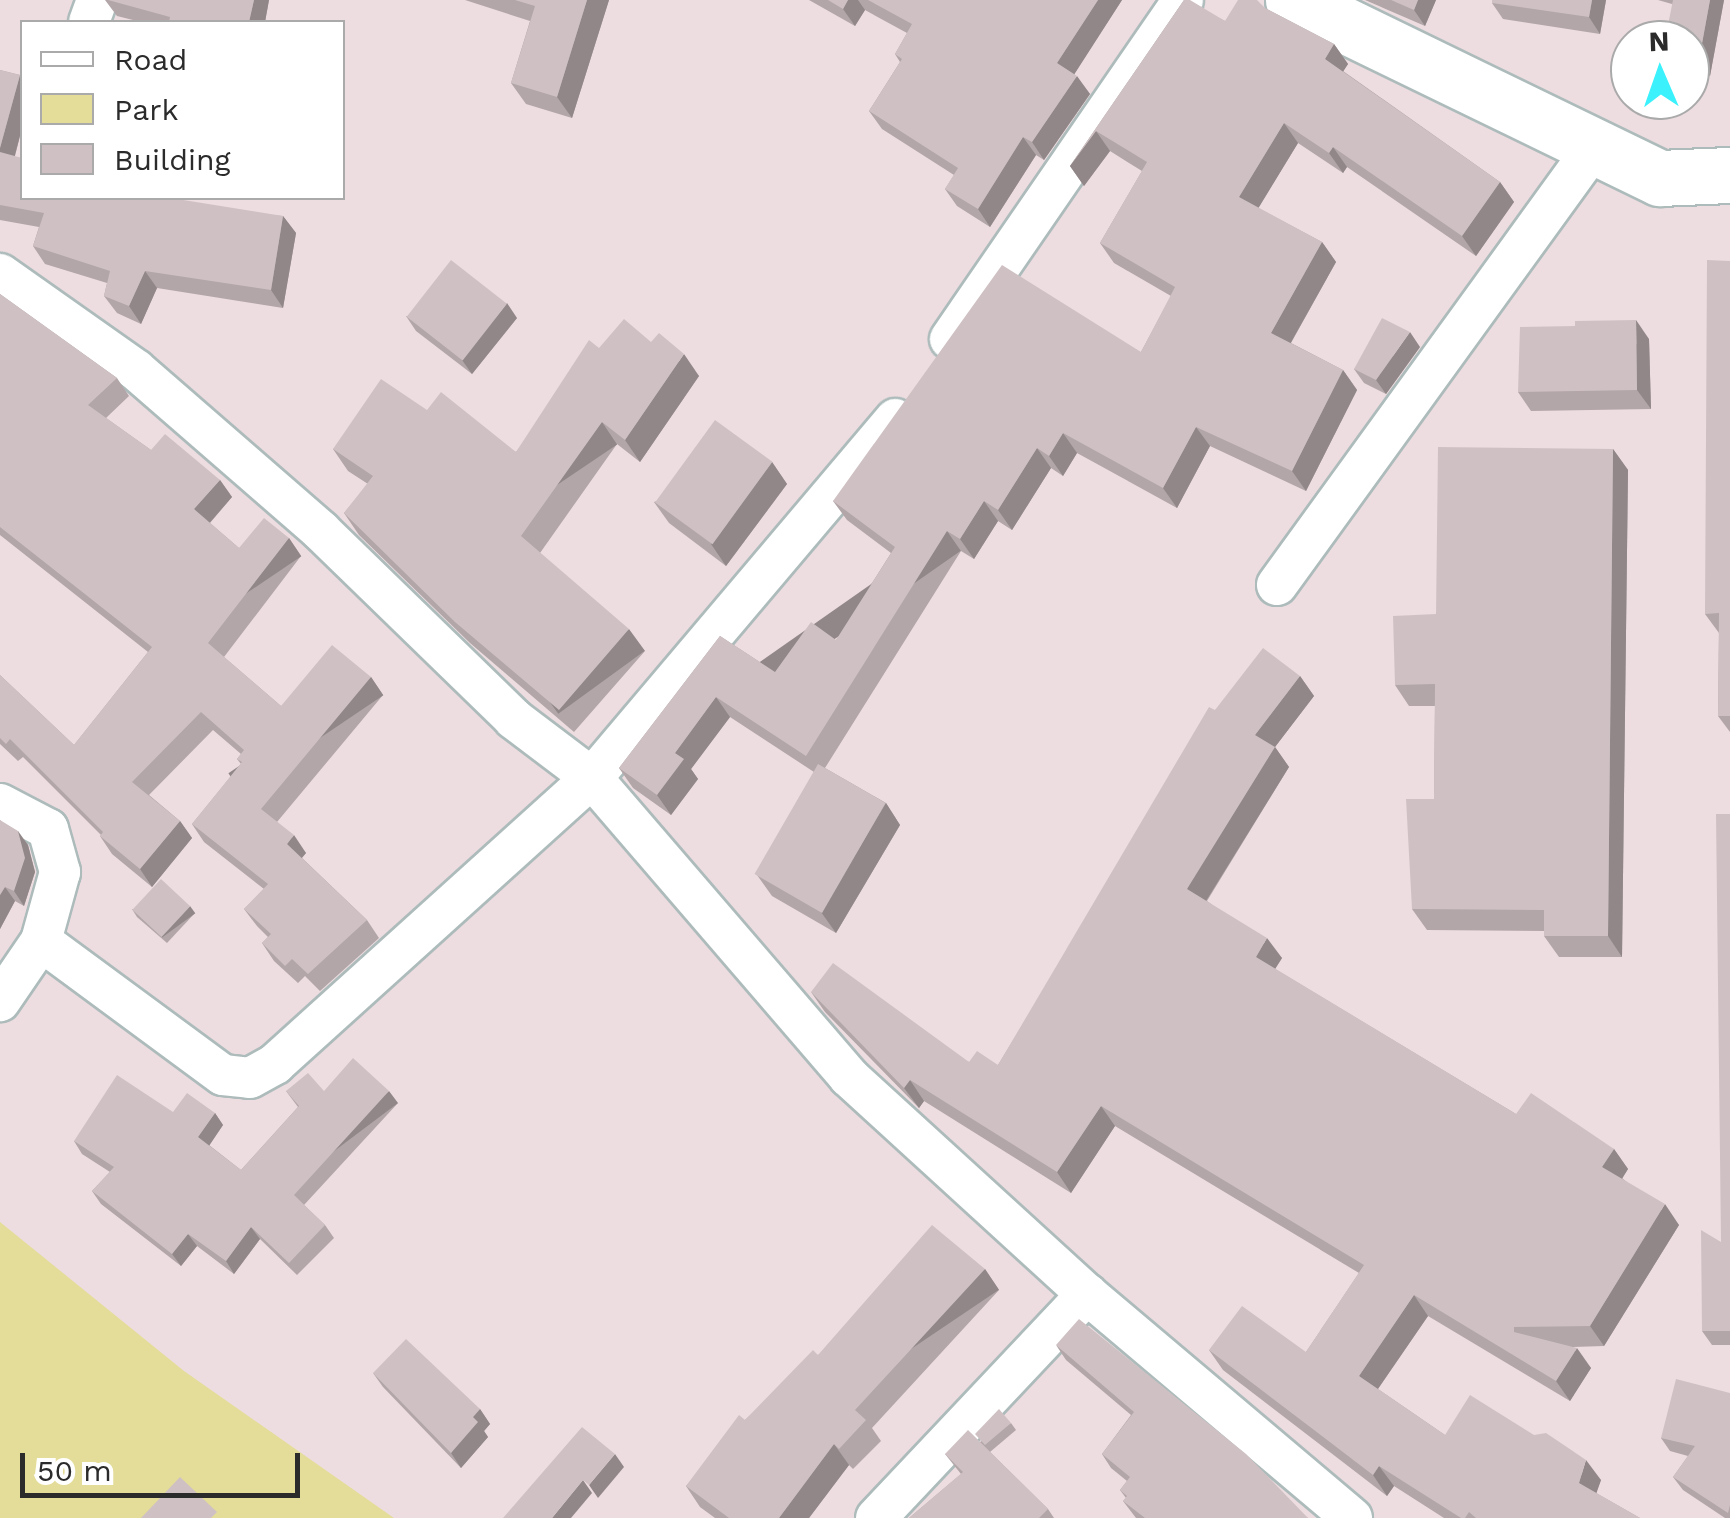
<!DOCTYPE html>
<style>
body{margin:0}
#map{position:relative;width:1730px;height:1518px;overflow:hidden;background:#eddde0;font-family:"Work Sans",sans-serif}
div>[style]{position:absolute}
.green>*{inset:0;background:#e4dc99}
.roads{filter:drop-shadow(2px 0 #adbbbb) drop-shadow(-2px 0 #adbbbb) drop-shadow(0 2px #adbbbb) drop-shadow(0 -2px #adbbbb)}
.street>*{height:40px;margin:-20px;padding:0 20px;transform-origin:20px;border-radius:20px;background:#fff}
.secondary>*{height:55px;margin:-27.5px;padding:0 27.5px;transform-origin:27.5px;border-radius:27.5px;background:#fff}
.wall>*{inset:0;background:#b2a6a8}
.shaded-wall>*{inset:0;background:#918788;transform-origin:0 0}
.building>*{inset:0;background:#cfc1c3;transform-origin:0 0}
span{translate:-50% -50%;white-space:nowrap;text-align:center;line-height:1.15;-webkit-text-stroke:8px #fff;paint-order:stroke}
.legend{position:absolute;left:20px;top:20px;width:325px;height:180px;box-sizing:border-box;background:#fff;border:2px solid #aaa;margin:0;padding:12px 18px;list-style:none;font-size:30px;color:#2b2b2b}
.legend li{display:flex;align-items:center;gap:20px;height:50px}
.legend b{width:50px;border:2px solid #aaa}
.north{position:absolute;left:1610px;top:20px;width:100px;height:100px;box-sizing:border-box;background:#fff;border:2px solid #aaa;border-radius:50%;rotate:358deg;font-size:28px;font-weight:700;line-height:40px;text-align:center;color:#2b2b2b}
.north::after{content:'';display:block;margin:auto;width:35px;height:45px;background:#3bf1fb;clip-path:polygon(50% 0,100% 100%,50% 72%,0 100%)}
.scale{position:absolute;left:20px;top:1453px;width:280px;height:45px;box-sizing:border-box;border:5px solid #2b2b2b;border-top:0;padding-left:12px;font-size:30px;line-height:35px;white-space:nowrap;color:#2b2b2b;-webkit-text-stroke:8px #fff;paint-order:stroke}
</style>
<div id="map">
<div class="green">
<div style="clip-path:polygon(0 1222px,184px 1371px,394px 1518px,0 1518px)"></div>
</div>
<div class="roads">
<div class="street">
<div style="left:89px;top:22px;width:23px;rotate:-70deg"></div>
<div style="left:0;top:274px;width:166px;rotate:35.2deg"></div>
<div style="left:136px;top:370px;width:245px;rotate:41deg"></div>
<div style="left:321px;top:531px;width:269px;rotate:44.2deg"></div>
<div style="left:514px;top:719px;width:98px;rotate:37.1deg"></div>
<div style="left:592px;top:778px;width:394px;rotate:49.3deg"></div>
<div style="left:849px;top:1077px;width:322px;rotate:42.4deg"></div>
<div style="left:1087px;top:1294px;width:347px;rotate:40.2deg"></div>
<div style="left:950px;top:339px;width:411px;rotate:-55.5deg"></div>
<div style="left:1277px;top:585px;width:542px;rotate:-54.08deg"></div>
<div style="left:0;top:804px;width:54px;rotate:27.5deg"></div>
<div style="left:48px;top:829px;width:45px;rotate:74.4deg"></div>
<div style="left:60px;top:872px;width:72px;rotate:105.4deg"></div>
<div style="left:41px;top:941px;width:73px;rotate:124.3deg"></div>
<div style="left:41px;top:941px;width:226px;rotate:36.4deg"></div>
<div style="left:223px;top:1075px;width:27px;rotate:6deg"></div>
<div style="left:250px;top:1078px;width:29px;rotate:-29deg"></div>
<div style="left:275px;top:1064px;width:427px;rotate:-42.1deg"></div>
<div style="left:592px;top:778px;width:470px;rotate:-49.8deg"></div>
<div style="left:876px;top:1518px;width:308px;rotate:-46.7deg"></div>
</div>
<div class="secondary">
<div style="left:1293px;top:0;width:408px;rotate:25.9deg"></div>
<div style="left:1660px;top:178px;width:70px;rotate:-2.5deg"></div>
</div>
</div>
<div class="wall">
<div style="clip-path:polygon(105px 0,269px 0,265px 22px,141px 22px,117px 16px)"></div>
<div style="clip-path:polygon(465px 0,609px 0,572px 118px,526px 104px,511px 83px,530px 21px)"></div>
<div style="clip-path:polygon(809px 0,1122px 0,1074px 74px,1090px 94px,1044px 160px,1036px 155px,990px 227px,957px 206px,945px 189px,954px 175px,882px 129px,869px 111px,900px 62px,895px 54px,907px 33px,865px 10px,855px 26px)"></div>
<div style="clip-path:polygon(1184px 0,1225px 21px,1265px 8px,1334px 44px,1348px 64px,1343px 71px,1500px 182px,1514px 202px,1476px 256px,1347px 167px,1343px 173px,1298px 143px,1258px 208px,1322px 242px,1336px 262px,1291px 343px,1343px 370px,1357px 390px,1306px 491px,1210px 446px,1177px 508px,1077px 453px,1063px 476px,1051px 468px,1012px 530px,998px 521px,974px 559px,961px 551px,825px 768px,886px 803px,900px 825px,836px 933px,772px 896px,757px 875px,814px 772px,730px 717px,691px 769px,698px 779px,671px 815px,633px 788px,619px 768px,720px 636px,775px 672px,836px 640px,891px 553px,847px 520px,833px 501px,1141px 352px,1171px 296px,1114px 263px,1100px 243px,1142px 171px,1110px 151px,1084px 186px,1070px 166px)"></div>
<div style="clip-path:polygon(1365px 0,1436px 0,1425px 26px)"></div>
<div style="clip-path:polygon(1606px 0,1600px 34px,1503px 19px,1492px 3px)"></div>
<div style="clip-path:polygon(1658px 0,1724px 0,1710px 76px,1690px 72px,1690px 40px,1672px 4px)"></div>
<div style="clip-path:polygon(0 70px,20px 75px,22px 79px,22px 128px,15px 156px,22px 198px,283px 216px,296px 233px,283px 308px,157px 288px,141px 324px,117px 313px,104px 296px,107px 283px,45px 264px,33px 246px,39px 227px,0 220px)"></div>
<div style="clip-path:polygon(1730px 261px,1730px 732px,1718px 716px,1719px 633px,1705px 614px)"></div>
<div style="clip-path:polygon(0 294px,117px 378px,129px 396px,106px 418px,151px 450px,220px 480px,232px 497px,210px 523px,239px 548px,289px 538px,301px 556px,224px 657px,281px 706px,371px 677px,383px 695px,277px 822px,306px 853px,302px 858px,367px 920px,379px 938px,320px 991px,305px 976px,298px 983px,274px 961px,262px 943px,268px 937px,257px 926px,244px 909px,264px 889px,204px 842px,192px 824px,241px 764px,237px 759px,241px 754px,213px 730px,149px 795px,180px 821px,192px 838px,152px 887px,112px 854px,100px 836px,101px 835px,23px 757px,18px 761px,0 744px,0 675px,74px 745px,148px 652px,0 535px)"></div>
<div style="clip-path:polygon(406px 316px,517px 318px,472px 374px,416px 331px)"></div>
<div style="clip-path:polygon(1649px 339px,1651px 409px,1531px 411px,1518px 392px)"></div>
<div style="clip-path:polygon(651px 342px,699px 376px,640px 462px,617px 444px,540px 553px,645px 651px,574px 732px,470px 643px,359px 535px,344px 513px,368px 484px,348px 471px,333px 449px,427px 410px,516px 452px,599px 348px)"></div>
<div style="clip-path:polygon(1420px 347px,1386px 394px,1364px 383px,1354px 369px)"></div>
<div style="clip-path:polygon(1613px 449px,1628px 470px,1622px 957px,1559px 957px,1544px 936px,1544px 931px,1427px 930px,1412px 909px,1434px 799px,1435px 706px,1409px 706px,1395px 685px,1436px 614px)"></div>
<div style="clip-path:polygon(772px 462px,787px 484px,726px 566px,669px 523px,654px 502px)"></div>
<div style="clip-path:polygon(1300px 676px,1314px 696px,1275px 747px,1289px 767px,1207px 901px,1282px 958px,1275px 969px,1516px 1114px,1614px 1149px,1628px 1169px,1622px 1178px,1679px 1225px,1604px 1346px,1571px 1347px,1591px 1368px,1570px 1401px,1428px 1316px,1378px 1389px,1445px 1435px,1601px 1480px,1596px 1493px,1640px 1518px,1444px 1518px,1394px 1486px,1387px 1496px,1223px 1370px,1209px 1350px,1306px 1352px,1359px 1273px,1115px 1126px,1071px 1193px,924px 1101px,919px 1108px,825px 1012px,811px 992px,969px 1062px,998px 1065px,1215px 710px)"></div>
<div style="clip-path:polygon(1730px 814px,1730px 1345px,1712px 1345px,1702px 1331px,1721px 1242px)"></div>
<div style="clip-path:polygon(0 820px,28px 845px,35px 872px,24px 906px,15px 901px,0 929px)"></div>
<div style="clip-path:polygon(132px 909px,195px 913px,167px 943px,137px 917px)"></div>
<div style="clip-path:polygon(286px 1091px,324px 1091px,398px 1103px,304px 1205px,325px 1225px,334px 1238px,297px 1275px,260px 1239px,234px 1274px,197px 1246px,181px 1266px,101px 1204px,92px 1191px,110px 1172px,82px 1154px,74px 1141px,173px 1112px,215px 1113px,223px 1125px,209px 1145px,241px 1170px,298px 1107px)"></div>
<div style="clip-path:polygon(985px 1269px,999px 1290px,872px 1428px,881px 1441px,853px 1469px,849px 1465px,809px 1518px,715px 1518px,700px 1507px,686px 1486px,745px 1420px,818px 1355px)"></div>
<div style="clip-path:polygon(1056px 1345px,1308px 1518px,1136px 1518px,1123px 1501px,1126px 1498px,1120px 1490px,1127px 1481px,1111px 1468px,1102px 1454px,1131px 1415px,1066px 1360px)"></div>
<div style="clip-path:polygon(373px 1373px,480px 1409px,490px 1424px,484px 1431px,488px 1437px,461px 1468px,383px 1387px)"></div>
<div style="clip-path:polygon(1730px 1393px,1730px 1518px,1725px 1518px,1683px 1490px,1673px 1477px,1688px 1456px,1670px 1451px,1661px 1438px)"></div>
<div style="clip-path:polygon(1011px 1423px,1016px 1430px,990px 1452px,1048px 1509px,1054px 1518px,909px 1518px,961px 1474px,945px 1454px,980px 1442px)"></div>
</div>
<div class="shaded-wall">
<div style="clip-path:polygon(254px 0,269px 0,265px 22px,249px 22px)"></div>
<div style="clip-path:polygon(587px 0,609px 0,572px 118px,557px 97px)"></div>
<div style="clip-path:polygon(848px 0,858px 0,865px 10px,855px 26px,843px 9px)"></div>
<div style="clip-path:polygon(1098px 0,1122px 0,1070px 81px,1057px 63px)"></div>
<div style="clip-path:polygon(1418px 0,1436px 0,1425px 26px,1414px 10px)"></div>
<div style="clip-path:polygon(1592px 0,1606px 0,1600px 34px,1589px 17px)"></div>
<div style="clip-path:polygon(1710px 0,1724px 0,1710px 76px,1699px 60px)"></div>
<div style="clip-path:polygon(1334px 44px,1348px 64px,1339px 78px,1325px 59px)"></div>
<div style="clip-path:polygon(20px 75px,22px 79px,22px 128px,11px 170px,0 154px,0 148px)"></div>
<div style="clip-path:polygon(1077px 76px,1090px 94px,1044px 160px,1032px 142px)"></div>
<div style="clip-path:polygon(1284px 123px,1298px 143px,1253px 217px,1239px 197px)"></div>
<div style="clip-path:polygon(1096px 131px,1110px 151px,1084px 186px,1070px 166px)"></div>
<div style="clip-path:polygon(1023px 137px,1036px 155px,990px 227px,978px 209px)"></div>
<div style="clip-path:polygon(1333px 147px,1347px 167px,1343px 173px,1329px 153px)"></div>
<div style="clip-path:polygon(1500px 182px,1514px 202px,1476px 256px,1462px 236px)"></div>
<div style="clip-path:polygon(283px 216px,296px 233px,283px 308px,271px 290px)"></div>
<div style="clip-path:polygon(1322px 242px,1336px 262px,1285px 353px,1271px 333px)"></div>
<div style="clip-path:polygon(145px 271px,157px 288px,141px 324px,129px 306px)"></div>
<div style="clip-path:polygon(507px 303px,517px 318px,472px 374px,462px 360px)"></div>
<div style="clip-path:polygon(1636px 320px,1649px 339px,1651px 409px,1637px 390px)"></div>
<div style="clip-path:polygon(1410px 332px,1420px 347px,1386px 394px,1376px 380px)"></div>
<div style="clip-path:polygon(684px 354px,699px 376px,640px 462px,625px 440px)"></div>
<div style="clip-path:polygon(1343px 370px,1357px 390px,1306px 491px,1292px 471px)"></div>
<div style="left:602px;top:422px;width:27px;height:140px;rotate:56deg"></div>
<div style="clip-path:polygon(1196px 427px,1210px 446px,1177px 508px,1163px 488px)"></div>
<div style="clip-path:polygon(1063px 433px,1077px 453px,1063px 476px,1049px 456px)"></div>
<div style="clip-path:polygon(1037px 448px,1051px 468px,1012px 530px,998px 510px)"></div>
<div style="clip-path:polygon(1613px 449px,1628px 470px,1622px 957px,1608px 936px)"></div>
<div style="clip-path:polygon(772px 462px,787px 484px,726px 566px,711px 544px)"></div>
<div style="clip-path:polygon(220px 480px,232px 497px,206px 527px,194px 509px)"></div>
<div style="clip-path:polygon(984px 501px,998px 521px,974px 559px,960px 539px)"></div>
<div style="left:947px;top:531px;width:24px;height:266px;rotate:55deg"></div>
<div style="left:289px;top:538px;width:22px;height:133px;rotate:56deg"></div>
<div style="left:629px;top:629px;width:27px;height:107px;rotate:54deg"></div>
<div style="clip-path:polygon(1300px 676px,1314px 696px,1275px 747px,1289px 767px,1201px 909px,1187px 889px,1255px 735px)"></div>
<div style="left:371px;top:677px;width:22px;height:172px;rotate:56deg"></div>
<div style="clip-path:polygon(716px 697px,730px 717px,691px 769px,698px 779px,671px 815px,657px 795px,675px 753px)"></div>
<div style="clip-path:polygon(886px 803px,900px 825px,836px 933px,821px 912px)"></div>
<div style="clip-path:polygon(180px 821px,192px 838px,152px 887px,140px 869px)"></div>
<div style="clip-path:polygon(18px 831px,28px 845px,35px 872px,24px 906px,14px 891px)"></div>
<div style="clip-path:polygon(294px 835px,306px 853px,299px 861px,287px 844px)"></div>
<div style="clip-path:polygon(5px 887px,15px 901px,0 929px,0 895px)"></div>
<div style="left:190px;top:906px;width:9px;height:41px;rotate:54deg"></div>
<div style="clip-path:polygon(1267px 938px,1282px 958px,1270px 977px,1256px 957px)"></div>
<div style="clip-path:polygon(910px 1080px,924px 1101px,919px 1108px,904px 1088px)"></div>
<div style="left:389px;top:1091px;width:15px;height:141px;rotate:53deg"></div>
<div style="clip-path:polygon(1101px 1106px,1115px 1126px,1071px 1193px,1057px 1172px)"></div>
<div style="clip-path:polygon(215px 1113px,223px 1125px,207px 1149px,198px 1137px)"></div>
<div style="clip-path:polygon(1614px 1149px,1628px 1169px,1617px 1187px,1602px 1167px)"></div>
<div style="clip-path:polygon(1665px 1204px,1679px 1225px,1604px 1346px,1590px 1326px)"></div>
<div style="clip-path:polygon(251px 1227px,260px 1239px,234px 1274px,226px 1261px)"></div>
<div style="clip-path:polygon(188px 1234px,197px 1246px,181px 1266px,172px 1254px)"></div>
<div style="left:985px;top:1269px;width:25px;height:192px;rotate:56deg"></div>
<div style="clip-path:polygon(1414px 1295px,1428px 1316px,1373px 1396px,1359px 1376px)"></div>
<div style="clip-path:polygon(1577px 1348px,1591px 1368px,1570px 1401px,1556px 1381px)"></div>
<div style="clip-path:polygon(480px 1409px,490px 1424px,484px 1431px,488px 1437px,461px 1468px,451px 1453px,473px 1417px)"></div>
<div style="clip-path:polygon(834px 1444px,849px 1465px,809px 1518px,779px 1518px)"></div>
<div style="clip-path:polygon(615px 1454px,624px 1467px,598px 1498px,589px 1485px)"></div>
<div style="clip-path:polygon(1586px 1460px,1601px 1480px,1593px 1503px,1579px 1483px)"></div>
<div style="clip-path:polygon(1379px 1466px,1394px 1486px,1387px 1496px,1373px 1475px)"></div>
<div style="clip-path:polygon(583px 1480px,592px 1493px,571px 1518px,552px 1518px)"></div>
</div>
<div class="building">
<div style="clip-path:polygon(108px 0,254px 0,249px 22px,169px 22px,170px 17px)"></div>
<div style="clip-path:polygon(515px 0,587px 0,557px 97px,511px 83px,535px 6px)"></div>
<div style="clip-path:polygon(828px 0,848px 0,843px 9px)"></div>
<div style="clip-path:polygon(868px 0,1098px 0,1057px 63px,1077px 76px,1032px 142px,1023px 137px,978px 209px,945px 189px,958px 168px,869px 111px,902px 59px,895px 54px,912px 24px)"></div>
<div style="clip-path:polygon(1184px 0,1190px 0,1225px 21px,1238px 0,1257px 0,1265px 8px,1334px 44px,1325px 59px,1500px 182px,1462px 236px,1333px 147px,1329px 153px,1284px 123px,1239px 197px,1322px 242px,1271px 333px,1343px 370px,1292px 471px,1196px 427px,1163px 488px,1063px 433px,1049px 456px,1037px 448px,998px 510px,984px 501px,960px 539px,947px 531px,806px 756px,716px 697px,675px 753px,684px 759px,657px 795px,619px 768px,720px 636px,775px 672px,811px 622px,836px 640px,895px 547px,833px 501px,1002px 265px,1141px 352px,1175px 287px,1100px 243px,1147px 162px,1096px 131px,1070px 166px)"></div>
<div style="clip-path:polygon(1391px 0,1418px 0,1414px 10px)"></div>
<div style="clip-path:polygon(1492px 0,1592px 0,1589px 17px,1492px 3px)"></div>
<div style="clip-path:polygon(1673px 0,1710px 0,1699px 60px,1690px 58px,1690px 40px,1665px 40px)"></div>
<div style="clip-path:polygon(0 70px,20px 75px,0 148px)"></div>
<div style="clip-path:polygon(0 152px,22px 158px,22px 198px,171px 198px,283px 216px,271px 290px,145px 271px,129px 306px,104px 296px,110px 271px,33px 246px,44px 213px,0 205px)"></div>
<div style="left:451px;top:260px;width:71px;height:72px;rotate:38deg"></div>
<div style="clip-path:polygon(1707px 260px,1730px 261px,1730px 716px,1718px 716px,1719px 613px,1705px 614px)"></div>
<div style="clip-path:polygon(0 294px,117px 378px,88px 405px,151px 450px,165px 434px,220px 480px,194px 509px,239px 548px,264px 518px,289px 538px,208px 643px,281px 706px,332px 645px,371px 677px,261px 809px,294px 835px,287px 844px,367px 920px,308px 974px,292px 959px,285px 966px,262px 943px,271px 934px,244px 909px,268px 884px,192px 824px,242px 762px,237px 759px,244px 750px,201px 712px,132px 782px,180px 821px,140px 869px,100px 836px,103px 832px,10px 739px,6px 744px,0 738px,0 675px,74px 745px,152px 647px,0 527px)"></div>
<div style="clip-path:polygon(1382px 318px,1410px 332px,1376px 380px,1354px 369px)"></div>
<div style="clip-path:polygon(624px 319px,651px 342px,659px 333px,684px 354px,625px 440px,602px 422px,521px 536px,629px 629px,559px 710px,455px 622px,344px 513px,373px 476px,333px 449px,381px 379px,427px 410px,441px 392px,516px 452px,589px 340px,599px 348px)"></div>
<div style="clip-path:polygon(1636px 320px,1637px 390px,1518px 392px,1520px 327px,1575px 326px,1575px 321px)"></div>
<div style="left:715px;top:420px;width:71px;height:102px;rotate:36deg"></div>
<div style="clip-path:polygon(1438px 447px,1613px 449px,1608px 936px,1544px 936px,1544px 910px,1412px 909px,1406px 799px,1434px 799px,1435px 684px,1395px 685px,1393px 616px,1436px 614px)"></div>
<div style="clip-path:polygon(1263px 648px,1300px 676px,1255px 735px,1275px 747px,1187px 889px,1267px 938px,1256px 957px,1516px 1114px,1531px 1093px,1614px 1149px,1602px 1167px,1665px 1204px,1590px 1326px,1514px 1327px,1514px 1332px,1577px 1348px,1556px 1381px,1414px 1295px,1359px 1376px,1445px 1435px,1470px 1395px,1534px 1435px,1546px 1433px,1586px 1460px,1579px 1483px,1640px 1518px,1476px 1518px,1469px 1512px,1465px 1518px,1461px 1518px,1379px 1466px,1373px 1475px,1209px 1350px,1242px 1306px,1306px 1352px,1364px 1265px,1101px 1106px,1057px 1172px,910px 1080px,904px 1088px,811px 992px,833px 963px,969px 1062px,977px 1051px,998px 1065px,1209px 707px,1215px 710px)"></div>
<div style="left:818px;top:764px;width:78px;height:127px;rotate:30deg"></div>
<div style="clip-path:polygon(1716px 814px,1730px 814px,1730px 1331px,1702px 1331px,1701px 1230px,1721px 1242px)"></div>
<div style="clip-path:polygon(0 820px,18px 831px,25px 858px,14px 891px,5px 887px,0 895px)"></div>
<div style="left:161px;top:879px;width:40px;height:42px;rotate:43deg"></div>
<div style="clip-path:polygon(353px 1058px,389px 1091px,294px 1195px,325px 1225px,289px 1263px,251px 1227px,226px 1261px,188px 1234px,172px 1254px,92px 1191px,114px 1167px,74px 1141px,117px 1075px,173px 1112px,187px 1093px,215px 1113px,198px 1137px,241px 1170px,299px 1106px,286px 1091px,308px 1073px,324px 1091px)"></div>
<div style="clip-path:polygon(932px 1225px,985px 1269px,855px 1410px,866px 1420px,839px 1449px,834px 1444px,779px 1518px,729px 1518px,686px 1486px,739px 1415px,745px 1420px,813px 1350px,818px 1355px)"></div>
<div style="clip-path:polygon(1079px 1319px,1246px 1454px,1308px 1518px,1145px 1518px,1123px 1501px,1127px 1496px,1120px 1490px,1130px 1477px,1102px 1454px,1134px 1412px,1056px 1345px)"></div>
<div style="clip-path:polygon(406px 1339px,480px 1409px,473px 1417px,478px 1422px,451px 1453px,373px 1373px)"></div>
<div style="clip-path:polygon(1676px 1379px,1730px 1393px,1730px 1505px,1728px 1513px,1673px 1477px,1695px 1446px,1661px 1438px)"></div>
<div style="clip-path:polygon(999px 1409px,1011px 1423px,985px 1445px,975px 1434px)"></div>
<div style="clip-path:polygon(582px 1427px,615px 1454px,589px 1485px,583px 1480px,552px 1518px,503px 1518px)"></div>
<div style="clip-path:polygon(968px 1430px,1048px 1509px,1039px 1518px,909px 1518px,963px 1472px,945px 1454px)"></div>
<div style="clip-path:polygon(180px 1477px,217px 1512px,211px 1518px,141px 1518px)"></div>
</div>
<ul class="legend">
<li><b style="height:12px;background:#fff"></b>Road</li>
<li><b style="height:28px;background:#e4dc99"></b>Park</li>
<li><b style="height:28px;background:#cfc1c3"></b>Building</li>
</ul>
<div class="north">N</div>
<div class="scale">50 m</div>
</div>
